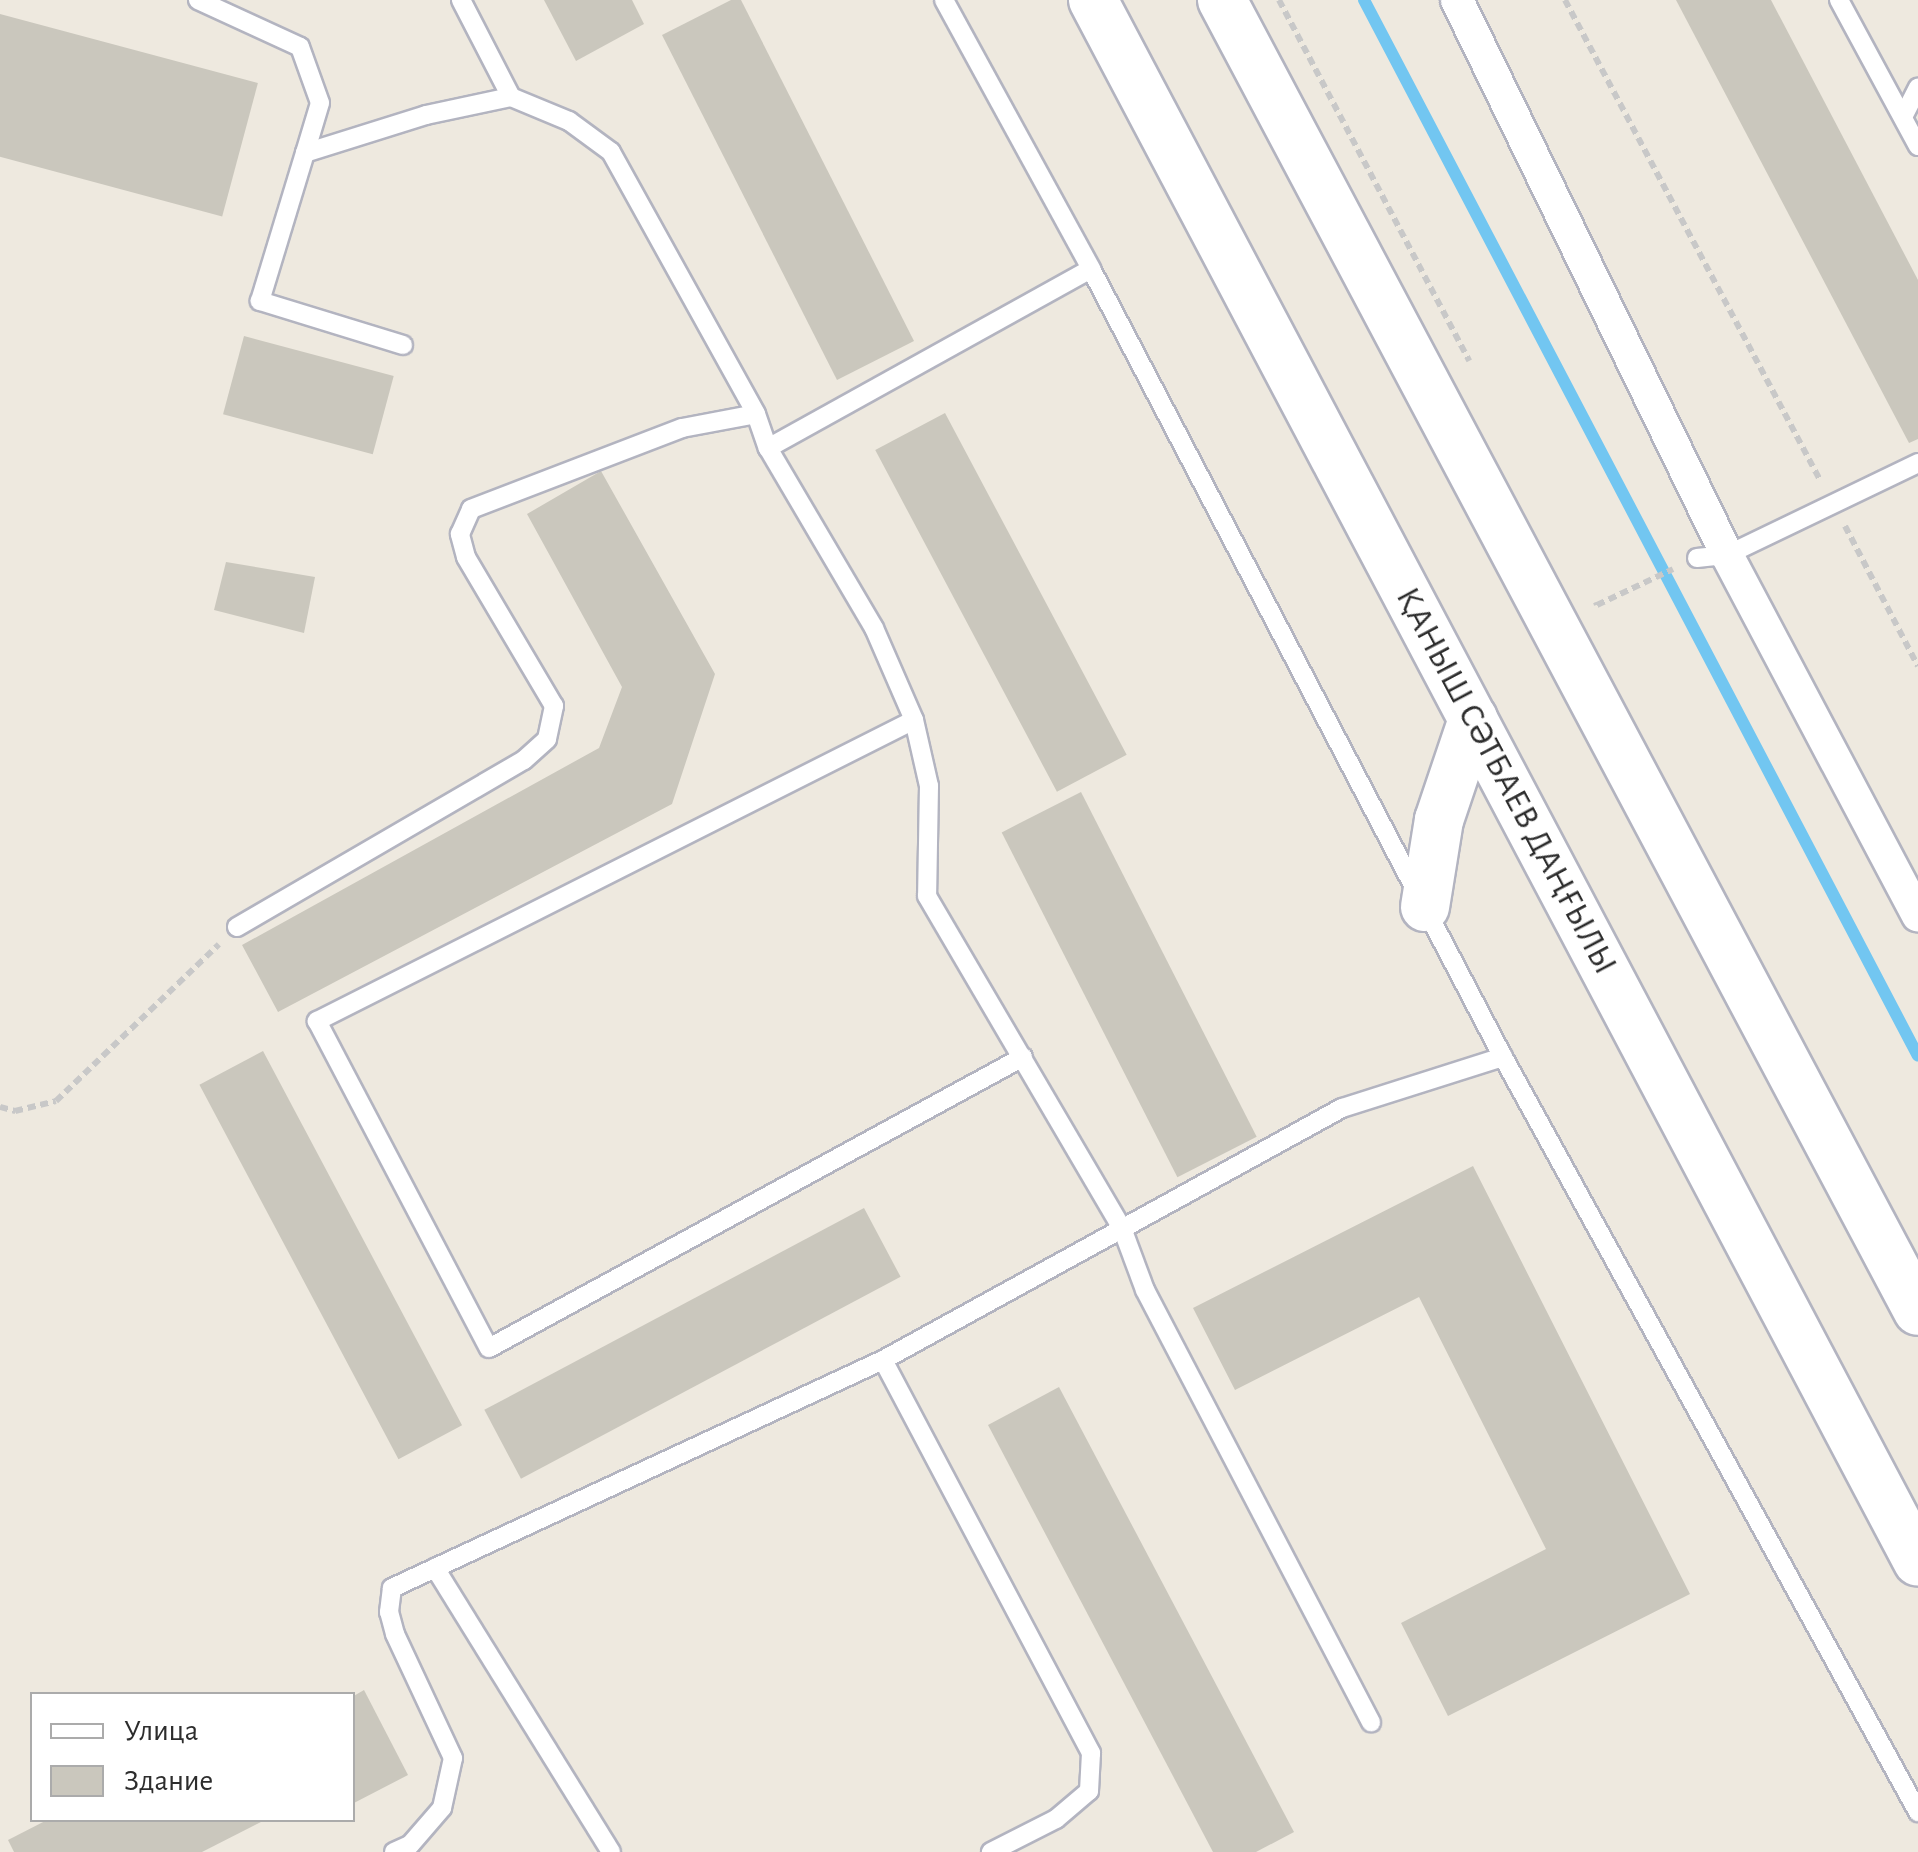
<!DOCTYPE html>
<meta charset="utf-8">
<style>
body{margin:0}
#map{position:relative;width:1918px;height:1852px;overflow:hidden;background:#eee9df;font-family:"Alegreya Sans",sans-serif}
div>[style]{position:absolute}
.stream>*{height:12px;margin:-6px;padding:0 6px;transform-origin:6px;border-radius:6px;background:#72c6f1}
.building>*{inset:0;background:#cac7bd;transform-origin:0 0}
.path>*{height:6px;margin-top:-3px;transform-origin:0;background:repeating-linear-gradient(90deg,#c8c8c8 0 8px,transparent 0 13px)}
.roads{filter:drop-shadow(2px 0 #b3b4c0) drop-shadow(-2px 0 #b3b4c0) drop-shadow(0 2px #b3b4c0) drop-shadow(0 -2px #b3b4c0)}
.service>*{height:18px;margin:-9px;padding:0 9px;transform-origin:9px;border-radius:9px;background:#fff}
.minor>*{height:32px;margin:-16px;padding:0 16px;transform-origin:16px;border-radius:16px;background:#fff}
.secondary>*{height:48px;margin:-24px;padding:0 24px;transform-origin:24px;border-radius:24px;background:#fff}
span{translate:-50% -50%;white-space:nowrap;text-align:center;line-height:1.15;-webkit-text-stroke:9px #fff;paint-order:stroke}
.street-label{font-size:35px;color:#2d2d2d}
.legend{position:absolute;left:30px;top:1692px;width:325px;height:130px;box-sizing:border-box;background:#fff;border:2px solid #ababab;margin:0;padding:12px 18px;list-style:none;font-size:30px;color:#2d2d2d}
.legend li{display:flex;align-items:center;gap:20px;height:50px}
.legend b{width:50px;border:2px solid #ababab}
</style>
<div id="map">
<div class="stream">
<div style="left:1364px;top:0;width:1192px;rotate:62.32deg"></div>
</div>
<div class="building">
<div style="clip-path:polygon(544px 0,632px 0,644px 24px,576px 61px)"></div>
<div style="clip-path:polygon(731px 0,741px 0,914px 341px,837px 380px,662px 35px)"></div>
<div style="clip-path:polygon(1676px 0,1771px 0,1918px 280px,1918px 439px,1909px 443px)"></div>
<div style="left:0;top:14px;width:267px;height:138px;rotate:15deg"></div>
<div style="left:244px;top:336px;width:155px;height:81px;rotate:15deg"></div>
<div style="left:945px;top:413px;width:387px;height:79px;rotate:62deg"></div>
<div style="clip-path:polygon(601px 471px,715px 674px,672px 804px,278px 1012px,242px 945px,599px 748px,622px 687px,527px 514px)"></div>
<div style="clip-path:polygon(226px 562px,315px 577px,304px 633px,214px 610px)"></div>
<div style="left:1081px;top:792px;width:387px;height:89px;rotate:63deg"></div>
<div style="left:263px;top:1051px;width:424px;height:72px;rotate:62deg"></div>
<div style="clip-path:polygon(1473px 1166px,1690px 1594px,1448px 1716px,1401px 1623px,1546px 1549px,1419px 1297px,1235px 1390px,1193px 1308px)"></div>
<div style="left:864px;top:1208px;width:78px;height:430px;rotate:62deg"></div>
<div style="clip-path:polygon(1059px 1387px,1294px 1832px,1256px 1852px,1213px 1852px,988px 1425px)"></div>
<div style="clip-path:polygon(364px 1690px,408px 1775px,352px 1804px,352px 1697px)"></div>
<div style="clip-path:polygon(47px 1820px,265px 1820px,202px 1852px,14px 1852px,8px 1840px)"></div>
</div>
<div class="path">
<div style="left:1279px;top:0;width:408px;rotate:62.2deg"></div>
<div style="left:1565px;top:0;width:544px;rotate:62.02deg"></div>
<div style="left:1845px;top:526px;width:158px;rotate:62.5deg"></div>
<div style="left:1596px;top:602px;width:3px;rotate:72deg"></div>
<div style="left:1597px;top:605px;width:84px;rotate:-25.3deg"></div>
<div style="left:0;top:1107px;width:16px;rotate:15deg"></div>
<div style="left:15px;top:1111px;width:42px;rotate:-13.7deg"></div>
<div style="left:56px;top:1101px;width:226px;rotate:-43.9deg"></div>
</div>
<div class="roads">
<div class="service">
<div style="left:198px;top:0;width:112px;rotate:24.7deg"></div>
<div style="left:300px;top:47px;width:59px;rotate:70.3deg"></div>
<div style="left:320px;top:103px;width:52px;rotate:106.7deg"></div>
<div style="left:461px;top:0;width:109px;rotate:62.7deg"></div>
<div style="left:511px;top:97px;width:63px;rotate:22.5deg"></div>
<div style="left:569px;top:121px;width:52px;rotate:36.4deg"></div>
<div style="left:611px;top:152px;width:299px;rotate:61deg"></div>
<div style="left:756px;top:414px;width:36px;rotate:71deg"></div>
<div style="left:768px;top:448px;width:209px;rotate:59.5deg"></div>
<div style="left:874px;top:628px;width:100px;rotate:66.5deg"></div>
<div style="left:914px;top:720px;width:68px;rotate:77.2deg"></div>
<div style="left:929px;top:786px;width:110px;rotate:91deg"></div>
<div style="left:927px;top:896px;width:385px;rotate:59.6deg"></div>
<div style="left:1122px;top:1228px;width:66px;rotate:69.6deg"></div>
<div style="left:1145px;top:1290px;width:488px;rotate:62.4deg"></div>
<div style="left:944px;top:0;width:307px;rotate:61.3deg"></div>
<div style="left:1091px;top:269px;width:889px;rotate:62.4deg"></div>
<div style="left:1503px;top:1057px;width:862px;rotate:61.2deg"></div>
<div style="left:1839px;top:0;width:166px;rotate:61.6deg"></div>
<div style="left:1903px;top:117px;width:33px;rotate:-63deg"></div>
<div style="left:403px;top:345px;width:150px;rotate:-162.9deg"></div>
<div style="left:260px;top:301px;width:155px;rotate:-73.1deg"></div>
<div style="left:305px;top:153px;width:127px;rotate:-17.4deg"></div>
<div style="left:426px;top:115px;width:87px;rotate:-12deg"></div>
<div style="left:768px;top:448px;width:369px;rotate:-29deg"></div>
<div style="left:1697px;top:558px;width:30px;rotate:-6deg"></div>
<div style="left:1727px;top:555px;width:212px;rotate:-25.7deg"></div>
<div style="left:914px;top:720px;width:669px;rotate:153.24deg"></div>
<div style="left:317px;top:1021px;width:369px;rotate:62.3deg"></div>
<div style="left:489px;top:1348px;width:608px;rotate:-28.59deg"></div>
<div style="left:237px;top:927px;width:332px;rotate:-30.2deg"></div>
<div style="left:524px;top:760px;width:31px;rotate:-42deg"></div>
<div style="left:547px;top:739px;width:34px;rotate:-78deg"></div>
<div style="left:554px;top:706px;width:173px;rotate:-120.6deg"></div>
<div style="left:466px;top:557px;width:24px;rotate:-105deg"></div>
<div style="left:460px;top:534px;width:27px;rotate:-66deg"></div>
<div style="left:471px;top:509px;width:226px;rotate:-21deg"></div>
<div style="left:682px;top:428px;width:75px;rotate:-10.7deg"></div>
<div style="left:883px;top:1360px;width:445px;rotate:62.1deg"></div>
<div style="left:1091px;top:1753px;width:38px;rotate:93deg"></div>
<div style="left:1089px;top:1791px;width:43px;rotate:139.7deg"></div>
<div style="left:1056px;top:1819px;width:73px;rotate:153.1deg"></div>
<div style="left:435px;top:1568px;width:334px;rotate:58.2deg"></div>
<div style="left:394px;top:1852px;width:17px;rotate:-24deg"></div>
<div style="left:410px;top:1845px;width:49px;rotate:-49.1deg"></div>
<div style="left:442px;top:1808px;width:51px;rotate:-77.6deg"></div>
<div style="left:453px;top:1758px;width:137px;rotate:-115.1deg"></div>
<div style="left:395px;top:1634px;width:23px;rotate:-105deg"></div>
<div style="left:389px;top:1612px;width:24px;rotate:-83deg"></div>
<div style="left:392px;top:1588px;width:541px;rotate:-24.91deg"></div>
<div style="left:883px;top:1360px;width:524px;rotate:-28.77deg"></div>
<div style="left:1342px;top:1108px;width:169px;rotate:-17.6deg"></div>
</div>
<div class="minor">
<div style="left:1457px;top:0;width:617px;rotate:64.06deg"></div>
<div style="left:1727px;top:555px;width:408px;rotate:62.1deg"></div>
</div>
<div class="secondary">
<div style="left:1093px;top:0;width:1766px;rotate:62.16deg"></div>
<div style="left:1222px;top:0;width:1484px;rotate:62.04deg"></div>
<div style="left:1425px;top:907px;width:88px;rotate:-80.9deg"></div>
<div style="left:1439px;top:820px;width:107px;rotate:-71.4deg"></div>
</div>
</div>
<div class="street-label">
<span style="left:1506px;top:781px;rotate:62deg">ҚАНЫШ СӘТБАЕВ ДАҢҒЫЛЫ</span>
</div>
<ul class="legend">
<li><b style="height:12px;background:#fff"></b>Улица</li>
<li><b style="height:28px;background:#cac7bd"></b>Здание</li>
</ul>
</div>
